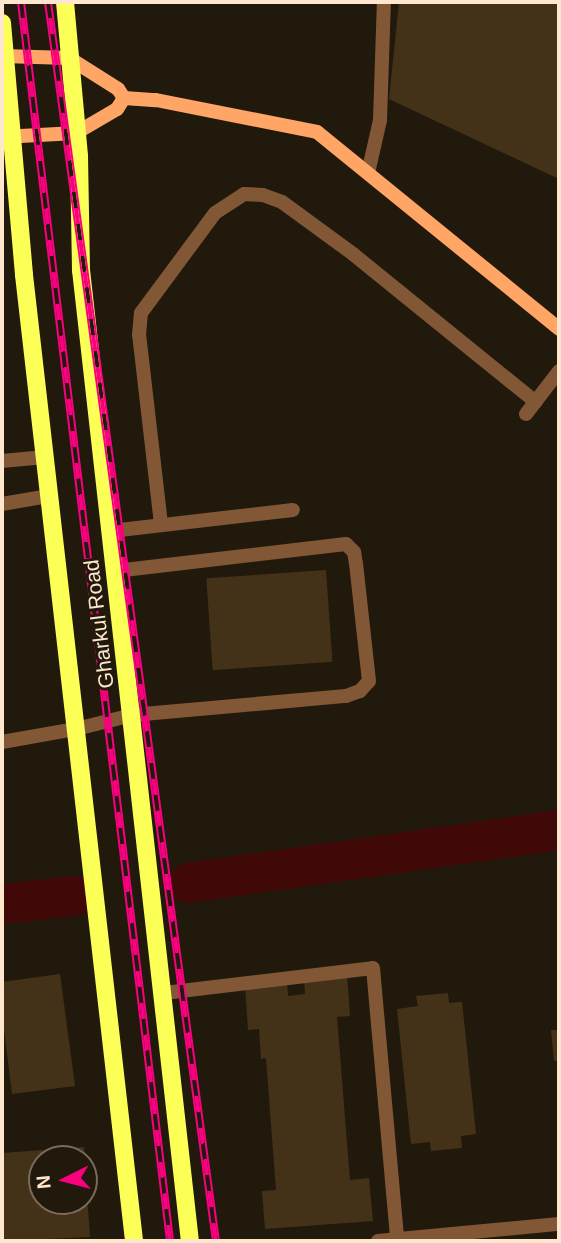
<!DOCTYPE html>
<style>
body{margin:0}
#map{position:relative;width:561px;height:1243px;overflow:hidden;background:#22190d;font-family:Arial,sans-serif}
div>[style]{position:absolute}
.canal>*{height:40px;margin:-20px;padding:0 20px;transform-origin:20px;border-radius:20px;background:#400908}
.building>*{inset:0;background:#433218;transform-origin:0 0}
.lane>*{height:14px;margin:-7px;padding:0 7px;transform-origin:7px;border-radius:7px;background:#825736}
.street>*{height:14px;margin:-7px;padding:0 7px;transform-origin:7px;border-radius:7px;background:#825736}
.secondary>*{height:14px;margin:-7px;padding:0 7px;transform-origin:7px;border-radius:7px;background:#ffa565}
.primary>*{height:18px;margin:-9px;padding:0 9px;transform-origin:9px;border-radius:9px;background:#fcff55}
.rail>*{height:8px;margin-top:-4px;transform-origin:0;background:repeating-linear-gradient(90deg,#22190d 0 16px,#f9007f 0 32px);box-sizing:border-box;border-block:2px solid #f9007f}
span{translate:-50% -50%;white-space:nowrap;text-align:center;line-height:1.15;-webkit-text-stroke:6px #22190d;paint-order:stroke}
.street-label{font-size:21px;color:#ffe7ce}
.frame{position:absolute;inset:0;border:4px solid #ffe7ce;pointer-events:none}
.north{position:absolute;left:28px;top:1145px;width:70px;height:70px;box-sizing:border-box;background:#22190d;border:2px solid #7a6b5a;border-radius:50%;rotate:264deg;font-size:19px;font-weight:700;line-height:28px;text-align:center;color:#ffe7ce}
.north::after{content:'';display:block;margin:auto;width:24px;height:32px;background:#f9007f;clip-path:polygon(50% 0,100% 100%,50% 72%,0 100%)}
</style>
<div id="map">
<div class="canal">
<div style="left:188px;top:883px;width:375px;rotate:-8.1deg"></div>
<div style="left:2px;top:904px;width:73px;rotate:-6.3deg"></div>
</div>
<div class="building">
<div style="clip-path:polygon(399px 2px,559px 2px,559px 179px,389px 99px)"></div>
<div style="left:326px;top:570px;width:92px;height:120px;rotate:86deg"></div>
<div style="clip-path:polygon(60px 974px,75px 1086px,12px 1094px,2px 1014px,2px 982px)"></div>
<div style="clip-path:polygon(347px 974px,350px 1016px,337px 1017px,350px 1180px,369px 1178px,373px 1221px,265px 1229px,262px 1191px,276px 1190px,266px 1058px,261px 1059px,259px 1029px,248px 1030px,245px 986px,287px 983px,288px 996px,305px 994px,304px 978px)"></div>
<div style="clip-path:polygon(448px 993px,449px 1003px,462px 1002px,476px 1134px,461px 1136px,462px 1148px,431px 1151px,430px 1142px,411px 1144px,397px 1009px,418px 1006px,416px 996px)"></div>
<div style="clip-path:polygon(551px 1030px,559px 1030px,559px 1061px,554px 1061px)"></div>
<div style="clip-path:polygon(84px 1147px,85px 1159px,42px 1159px,42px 1201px,84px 1201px,86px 1180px,90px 1237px,2px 1241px,2px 1153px)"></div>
</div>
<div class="lane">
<div style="left:368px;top:173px;width:54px;rotate:-77.2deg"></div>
<div style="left:380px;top:120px;width:118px;rotate:-88.1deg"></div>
<div style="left:2px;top:504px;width:48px;rotate:-9.7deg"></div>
<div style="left:161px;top:524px;width:190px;rotate:-96.6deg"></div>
<div style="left:139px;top:335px;width:22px;rotate:-85deg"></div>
<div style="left:141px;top:313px;width:124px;rotate:-53.5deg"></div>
<div style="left:215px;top:213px;width:35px;rotate:-33deg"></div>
<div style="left:244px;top:194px;width:19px;rotate:3deg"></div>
<div style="left:263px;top:195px;width:20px;rotate:20deg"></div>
<div style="left:282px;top:202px;width:88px;rotate:36.2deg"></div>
<div style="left:353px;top:254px;width:235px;rotate:39deg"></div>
<div style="left:2px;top:742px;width:75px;rotate:-10deg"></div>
<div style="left:164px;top:993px;width:210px;rotate:-6.8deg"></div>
<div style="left:373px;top:968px;width:271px;rotate:84.9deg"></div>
</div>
<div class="street">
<div style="left:526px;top:414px;width:54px;rotate:-52.5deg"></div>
<div style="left:2px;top:461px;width:43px;rotate:-5.3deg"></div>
<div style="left:111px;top:531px;width:183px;rotate:-6.6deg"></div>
<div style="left:76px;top:729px;width:58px;rotate:-14deg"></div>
<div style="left:132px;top:715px;width:215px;rotate:-5.1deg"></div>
<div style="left:346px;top:696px;width:15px;rotate:-20deg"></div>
<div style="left:360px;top:691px;width:13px;rotate:-48deg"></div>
<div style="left:369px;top:681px;width:118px;rotate:-96.3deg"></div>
<div style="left:356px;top:564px;width:12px;rotate:-99deg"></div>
<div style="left:354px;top:552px;width:11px;rotate:-135deg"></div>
<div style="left:346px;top:544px;width:232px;rotate:173.3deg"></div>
<div style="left:378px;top:1241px;width:182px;rotate:-5.4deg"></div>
</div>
<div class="secondary">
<div style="left:2px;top:56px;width:67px;rotate:1.7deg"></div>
<div style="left:69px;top:58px;width:58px;rotate:32.3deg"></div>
<div style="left:118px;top:89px;width:11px;rotate:56deg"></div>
<div style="left:124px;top:98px;width:13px;rotate:122deg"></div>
<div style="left:117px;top:109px;width:48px;rotate:149.7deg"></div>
<div style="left:76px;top:133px;width:74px;rotate:176.9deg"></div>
<div style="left:124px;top:98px;width:32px;rotate:4deg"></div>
<div style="left:156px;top:100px;width:164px;rotate:11.2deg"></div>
<div style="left:317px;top:132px;width:312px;rotate:39.1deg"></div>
</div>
<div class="primary">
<div style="left:65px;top:2px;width:155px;rotate:84.8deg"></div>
<div style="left:79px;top:156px;width:114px;rotate:89deg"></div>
<div style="left:81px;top:270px;width:977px;rotate:83.6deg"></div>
<div style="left:2px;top:23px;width:253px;rotate:85deg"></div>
<div style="left:24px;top:275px;width:972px;rotate:83.5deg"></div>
</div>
<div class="rail">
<div style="left:21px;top:2px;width:1248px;rotate:83.14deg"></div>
<div style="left:48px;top:2px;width:1250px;rotate:82.28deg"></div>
</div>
<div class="street-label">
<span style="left:99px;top:624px;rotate:-97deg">Gharkul Road</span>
</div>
<div class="frame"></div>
<div class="north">N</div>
</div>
